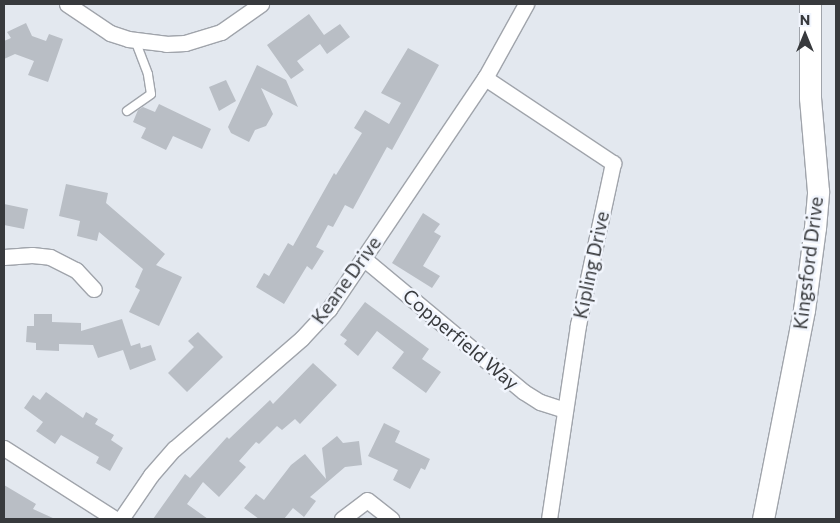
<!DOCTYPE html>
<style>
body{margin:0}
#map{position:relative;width:840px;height:523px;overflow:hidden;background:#e3e8ef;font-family:Commissioner,sans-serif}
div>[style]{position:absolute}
.building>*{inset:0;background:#b9bec5}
.roads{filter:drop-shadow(1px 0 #a0a4ab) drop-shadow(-1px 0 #a0a4ab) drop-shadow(0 1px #a0a4ab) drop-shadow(0 -1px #a0a4ab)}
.lane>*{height:8px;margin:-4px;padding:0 4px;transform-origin:4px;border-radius:4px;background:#fff}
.street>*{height:15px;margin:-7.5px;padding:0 7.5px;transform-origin:7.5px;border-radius:7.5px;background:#fff}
.secondary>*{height:21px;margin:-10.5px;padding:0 10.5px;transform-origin:10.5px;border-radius:10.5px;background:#fff}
span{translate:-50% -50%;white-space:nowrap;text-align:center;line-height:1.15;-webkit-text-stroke:5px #f1f5fd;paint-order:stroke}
.street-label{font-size:19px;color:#383a3d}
.frame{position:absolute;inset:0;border:5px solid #383a3d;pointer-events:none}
.north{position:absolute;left:780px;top:10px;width:50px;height:50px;-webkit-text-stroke:4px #f1f5fd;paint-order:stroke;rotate:0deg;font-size:14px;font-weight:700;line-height:20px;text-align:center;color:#383a3d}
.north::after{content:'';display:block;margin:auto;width:18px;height:22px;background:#383a3d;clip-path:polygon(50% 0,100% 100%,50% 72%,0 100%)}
</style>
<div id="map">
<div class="building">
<div style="clip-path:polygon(309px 14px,324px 35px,340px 24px,350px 37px,327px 54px,320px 44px,297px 61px,304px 70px,291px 79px,267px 45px)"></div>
<div style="clip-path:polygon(26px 23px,32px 36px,46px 41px,49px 34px,63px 39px,48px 82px,28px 75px,34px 61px,15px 54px,4px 59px,4px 41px,11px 38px,7px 32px)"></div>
<div style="clip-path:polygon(408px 48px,439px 65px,392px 150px,387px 147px,353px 209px,345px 205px,333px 227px,328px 225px,316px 247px,324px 251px,312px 270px,307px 266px,284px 304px,256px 287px,264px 273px,269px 276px,288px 243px,293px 246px,334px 173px,336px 175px,362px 133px,354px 128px,365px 110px,389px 124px,401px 103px,381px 93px)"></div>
<div style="clip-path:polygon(257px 65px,286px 80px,298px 107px,261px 88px,273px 114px,266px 126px,255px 130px,249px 142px,231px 133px,228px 127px)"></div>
<div style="clip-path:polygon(226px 80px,236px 101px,219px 111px,209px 87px)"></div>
<div style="clip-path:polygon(159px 104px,211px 129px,202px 149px,173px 136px,166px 150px,141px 138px,146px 128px,133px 122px,138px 110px,143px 107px,155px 112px)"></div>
<div style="clip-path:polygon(66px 184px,108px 193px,106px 203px,165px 254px,156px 265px,182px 277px,159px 326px,129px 312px,140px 290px,135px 287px,143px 269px,99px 232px,97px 241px,77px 236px,80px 221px,59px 216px)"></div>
<div style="clip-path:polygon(4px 204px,28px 209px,24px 229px,4px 225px)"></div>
<div style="clip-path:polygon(423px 213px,440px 224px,434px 232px,441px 236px,423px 266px,440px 276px,432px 288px,392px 263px)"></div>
<div style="clip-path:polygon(365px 302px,429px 349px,422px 359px,441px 372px,426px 393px,392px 368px,404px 352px,377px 331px,358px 356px,344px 344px,347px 340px,340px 335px)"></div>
<div style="clip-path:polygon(34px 314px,52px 314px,52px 322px,81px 323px,81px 331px,122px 319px,131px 346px,140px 343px,141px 348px,151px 345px,156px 360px,130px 370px,123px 350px,98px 358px,93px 345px,59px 344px,59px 351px,36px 350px,36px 343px,26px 342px,27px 326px,34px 326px)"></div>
<div style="clip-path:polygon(198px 332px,223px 357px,187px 392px,168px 373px,194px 347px,188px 341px)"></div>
<div style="clip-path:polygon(313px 363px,337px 385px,300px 424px,295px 419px,282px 430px,277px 426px,259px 444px,256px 442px,239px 461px,246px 467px,219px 497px,203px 482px,187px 504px,208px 519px,153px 519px,185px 474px,190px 478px,227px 437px,229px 439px,270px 400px,273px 404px)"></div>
<div style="clip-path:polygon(46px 392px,83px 418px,86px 412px,98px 419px,95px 424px,114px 435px,111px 440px,123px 448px,110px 471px,96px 463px,99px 457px,61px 435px,55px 444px,36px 431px,43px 422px,24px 408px,33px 395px,40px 400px)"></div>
<div style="clip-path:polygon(384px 423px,400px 431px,395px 442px,430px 459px,425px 470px,421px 468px,410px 489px,393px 480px,398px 470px,368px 456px)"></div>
<div style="clip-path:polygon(337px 436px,343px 443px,359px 441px,362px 465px,345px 467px,310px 497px,316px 501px,304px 517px,293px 508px,284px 519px,259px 519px,244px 508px,256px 494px,264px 500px,291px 465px,305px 454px,326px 479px,322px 448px)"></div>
<div style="clip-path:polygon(4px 485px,36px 504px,33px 509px,55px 519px,4px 519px)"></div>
</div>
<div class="roads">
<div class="lane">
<div style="left:127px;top:111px;width:29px;rotate:-35deg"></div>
<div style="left:151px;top:94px;width:20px;rotate:-99deg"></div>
<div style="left:148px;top:74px;width:36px;rotate:-111deg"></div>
</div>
<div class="street">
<div style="left:67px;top:4px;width:52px;rotate:34deg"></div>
<div style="left:110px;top:33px;width:19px;rotate:18deg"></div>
<div style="left:128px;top:39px;width:38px;rotate:7deg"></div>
<div style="left:166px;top:44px;width:19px;rotate:-3deg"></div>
<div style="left:185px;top:43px;width:38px;rotate:-17deg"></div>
<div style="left:221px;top:32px;width:49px;rotate:-35deg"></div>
<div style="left:485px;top:78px;width:154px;rotate:33.6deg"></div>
<div style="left:613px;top:163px;width:166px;rotate:102.2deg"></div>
<div style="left:578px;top:325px;width:196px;rotate:98.5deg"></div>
<div style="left:4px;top:257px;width:28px;rotate:-4deg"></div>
<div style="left:32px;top:255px;width:18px;rotate:6deg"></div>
<div style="left:50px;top:257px;width:29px;rotate:27deg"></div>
<div style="left:76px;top:270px;width:26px;rotate:47deg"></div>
<div style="left:363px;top:258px;width:209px;rotate:39.8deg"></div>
<div style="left:524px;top:392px;width:19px;rotate:32deg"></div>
<div style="left:540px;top:402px;width:25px;rotate:18deg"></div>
<div style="left:4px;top:448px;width:132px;rotate:32.6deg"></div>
<div style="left:121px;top:519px;width:53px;rotate:-55.7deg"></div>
<div style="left:151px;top:475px;width:35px;rotate:-49deg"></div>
<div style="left:174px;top:449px;width:169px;rotate:-40.9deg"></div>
<div style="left:302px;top:338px;width:40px;rotate:-47deg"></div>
<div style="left:329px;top:309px;width:279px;rotate:-56deg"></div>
<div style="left:485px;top:78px;width:85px;rotate:-61deg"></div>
<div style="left:342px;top:519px;width:31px;rotate:-37deg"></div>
<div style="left:367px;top:500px;width:31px;rotate:38deg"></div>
</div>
<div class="secondary">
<div style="left:763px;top:519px;width:213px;rotate:-78.9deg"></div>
<div style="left:804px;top:310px;width:83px;rotate:-82.4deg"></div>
<div style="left:815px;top:228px;width:37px;rotate:-85deg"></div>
<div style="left:818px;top:191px;width:93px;rotate:-94.9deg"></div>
<div style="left:810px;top:98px;width:94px;rotate:-90deg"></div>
</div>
</div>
<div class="street-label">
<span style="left:808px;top:263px;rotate:-83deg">Kingsford Drive</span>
<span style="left:591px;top:265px;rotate:-78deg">Kipling Drive</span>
<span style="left:346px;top:280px;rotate:-54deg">Keane Drive</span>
<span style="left:461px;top:339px;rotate:40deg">Copperfield Way</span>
</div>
<div class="frame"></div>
<div class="north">N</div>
</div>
